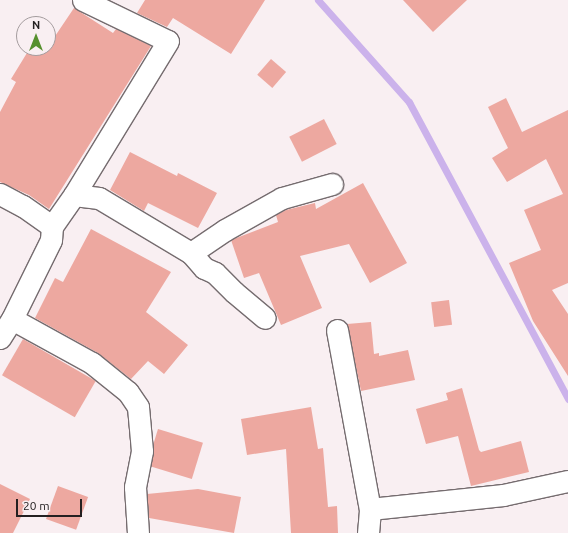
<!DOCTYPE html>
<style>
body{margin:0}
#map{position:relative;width:568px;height:533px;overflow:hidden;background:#f9eff2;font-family:Ubuntu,sans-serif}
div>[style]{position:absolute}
.stream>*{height:7px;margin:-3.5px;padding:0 3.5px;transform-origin:3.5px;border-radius:3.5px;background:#cbb2eb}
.building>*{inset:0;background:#eda8a0;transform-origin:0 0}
.roads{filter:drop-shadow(1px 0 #756c6f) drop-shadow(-1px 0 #756c6f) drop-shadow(0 1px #756c6f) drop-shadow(0 -1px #756c6f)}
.street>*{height:21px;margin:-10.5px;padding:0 10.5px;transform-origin:10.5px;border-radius:10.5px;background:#fff}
span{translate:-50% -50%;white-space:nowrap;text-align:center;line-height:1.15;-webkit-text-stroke:3.5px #f9eff2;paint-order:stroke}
.north{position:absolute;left:16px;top:16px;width:40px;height:40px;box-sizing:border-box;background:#f9eff2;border:1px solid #a49c9e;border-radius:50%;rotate:0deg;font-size:11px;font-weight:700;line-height:16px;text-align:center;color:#242021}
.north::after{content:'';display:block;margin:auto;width:14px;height:18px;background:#56902e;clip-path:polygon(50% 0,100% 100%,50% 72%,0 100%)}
.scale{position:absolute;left:16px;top:499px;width:66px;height:18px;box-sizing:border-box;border:2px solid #242021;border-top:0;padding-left:5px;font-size:12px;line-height:14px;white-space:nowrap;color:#242021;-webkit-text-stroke:3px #f9eff2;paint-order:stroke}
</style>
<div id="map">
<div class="stream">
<div style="left:318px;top:0;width:137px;rotate:48.3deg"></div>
<div style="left:409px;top:102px;width:337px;rotate:61.8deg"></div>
</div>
<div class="building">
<div style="clip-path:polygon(145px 0,265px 0,231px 54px,173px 18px,167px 27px,137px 13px)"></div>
<div style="clip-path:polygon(403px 0,467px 0,433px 32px)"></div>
<div style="clip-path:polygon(74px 8px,113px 33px,116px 29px,151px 46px,49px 209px,29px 195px,0 182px,0 112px,16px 82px,11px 79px,30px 48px,43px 54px)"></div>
<div style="left:271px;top:59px;width:20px;height:21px;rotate:41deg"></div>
<div style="clip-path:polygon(506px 98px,522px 132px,568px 110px,568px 283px,552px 290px,568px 314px,568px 376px,533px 321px,509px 263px,541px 250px,524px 210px,563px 194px,546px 159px,507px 182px,492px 158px,508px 148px,488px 107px)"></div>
<div style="left:324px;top:119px;width:28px;height:39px;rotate:63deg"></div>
<div style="clip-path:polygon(130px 152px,177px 176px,178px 173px,217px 193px,198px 228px,148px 203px,144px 211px,110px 190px)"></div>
<div style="clip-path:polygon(363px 183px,407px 263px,370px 283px,349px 244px,300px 256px,322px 308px,281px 325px,259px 273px,244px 278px,231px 240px,278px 222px,276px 215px,286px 210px,315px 203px,316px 209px)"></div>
<div style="clip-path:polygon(91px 229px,171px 272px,146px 312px,188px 345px,164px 374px,148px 361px,131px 379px,98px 353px,35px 318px,55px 278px,63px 282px)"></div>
<div style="left:449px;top:300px;width:25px;height:18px;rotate:83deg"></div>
<div style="clip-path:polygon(371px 322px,374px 354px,379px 353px,379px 356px,408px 350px,415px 380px,361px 391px,347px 324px)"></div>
<div style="left:23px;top:339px;width:84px;height:42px;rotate:30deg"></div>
<div style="clip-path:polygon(462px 388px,479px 450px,481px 452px,521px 441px,529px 472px,471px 486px,458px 436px,426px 444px,416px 409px,448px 400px,446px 393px)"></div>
<div style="clip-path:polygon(311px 407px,318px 449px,323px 448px,328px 507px,337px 506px,338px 533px,291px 533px,286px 449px,247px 455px,241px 419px)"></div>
<div style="left:158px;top:429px;width:47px;height:38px;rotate:17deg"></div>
<div style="clip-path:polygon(0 484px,30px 499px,13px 533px,0 533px)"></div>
<div style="left:58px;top:486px;width:32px;height:35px;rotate:20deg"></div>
<div style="clip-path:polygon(198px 489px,241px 497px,234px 533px,149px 518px,147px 494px)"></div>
</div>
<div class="roads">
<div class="street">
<div style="left:83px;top:0;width:94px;rotate:25.8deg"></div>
<div style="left:168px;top:41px;width:180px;rotate:121.4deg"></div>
<div style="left:74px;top:195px;width:38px;rotate:125deg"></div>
<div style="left:52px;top:226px;width:14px;rotate:94deg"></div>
<div style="left:51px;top:240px;width:88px;rotate:116.3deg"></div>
<div style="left:12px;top:319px;width:91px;rotate:28.8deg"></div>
<div style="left:92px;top:363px;width:46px;rotate:38.9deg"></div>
<div style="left:128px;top:392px;width:18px;rotate:56deg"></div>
<div style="left:138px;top:407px;width:44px;rotate:84.8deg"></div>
<div style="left:142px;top:451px;width:37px;rotate:101deg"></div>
<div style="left:135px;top:487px;width:46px;rotate:86.3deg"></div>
<div style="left:0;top:194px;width:26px;rotate:28deg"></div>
<div style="left:23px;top:206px;width:35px;rotate:35deg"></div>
<div style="left:74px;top:195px;width:25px;rotate:7deg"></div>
<div style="left:99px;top:198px;width:107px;rotate:30.9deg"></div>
<div style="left:191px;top:253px;width:20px;rotate:49deg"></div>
<div style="left:204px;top:268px;width:12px;rotate:24deg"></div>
<div style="left:215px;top:273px;width:27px;rotate:45deg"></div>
<div style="left:234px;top:292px;width:40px;rotate:40deg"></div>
<div style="left:191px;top:253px;width:41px;rotate:-34.1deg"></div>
<div style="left:225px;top:230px;width:65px;rotate:-29.3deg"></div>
<div style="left:282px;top:198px;width:52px;rotate:-15.6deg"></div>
<div style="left:337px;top:330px;width:182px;rotate:79.6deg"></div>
<div style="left:0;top:338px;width:22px;rotate:-58deg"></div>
<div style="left:368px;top:533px;width:24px;rotate:-85deg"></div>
<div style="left:370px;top:509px;width:134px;rotate:-6deg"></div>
<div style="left:503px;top:495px;width:66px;rotate:-12.2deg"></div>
</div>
</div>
<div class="north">N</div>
<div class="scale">20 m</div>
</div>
